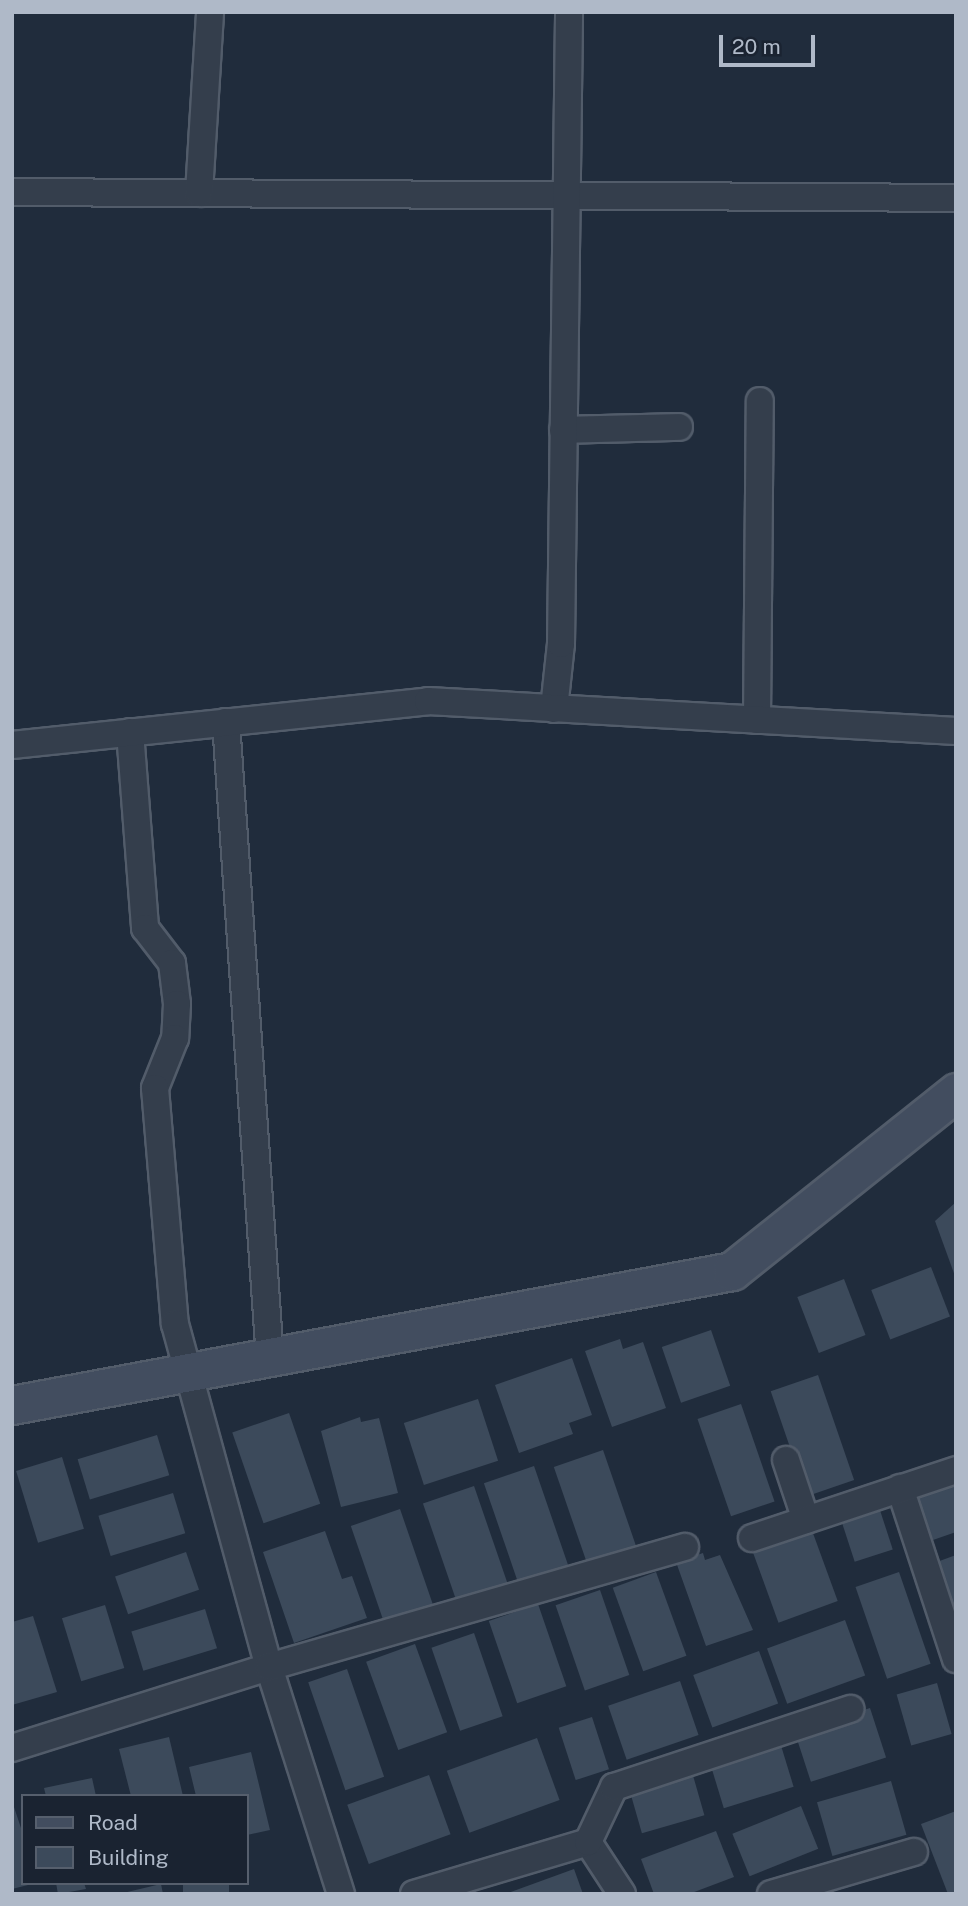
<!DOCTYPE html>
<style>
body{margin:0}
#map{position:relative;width:968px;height:1906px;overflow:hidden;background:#202c3c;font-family:"Public Sans",sans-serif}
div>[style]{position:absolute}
.building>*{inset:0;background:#3c4a5b;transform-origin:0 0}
.roads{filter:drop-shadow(2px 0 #525c6a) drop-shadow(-2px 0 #525c6a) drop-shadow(0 2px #525c6a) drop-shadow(0 -2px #525c6a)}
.street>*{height:26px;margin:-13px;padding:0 13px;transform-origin:13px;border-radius:13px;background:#343e4c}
.secondary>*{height:37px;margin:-18.5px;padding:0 18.5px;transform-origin:18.5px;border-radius:18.5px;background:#424d5f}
span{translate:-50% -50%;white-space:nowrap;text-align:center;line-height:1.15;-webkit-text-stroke:7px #1a2331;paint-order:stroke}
.frame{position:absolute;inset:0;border:14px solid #afb9c8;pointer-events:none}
.legend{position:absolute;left:21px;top:1794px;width:228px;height:91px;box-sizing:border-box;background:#1a2331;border:2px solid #565f6d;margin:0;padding:9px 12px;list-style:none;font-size:21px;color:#afb9c8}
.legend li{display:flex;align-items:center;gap:14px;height:35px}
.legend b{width:35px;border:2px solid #565f6d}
.scale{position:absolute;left:719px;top:35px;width:96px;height:32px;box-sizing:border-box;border:4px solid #afb9c8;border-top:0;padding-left:9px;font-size:21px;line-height:24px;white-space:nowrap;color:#afb9c8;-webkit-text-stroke:5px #1a2331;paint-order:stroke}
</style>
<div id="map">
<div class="building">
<div style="clip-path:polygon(956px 1202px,956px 1276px,955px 1276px,935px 1221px)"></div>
<div style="left:931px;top:1267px;width:53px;height:64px;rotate:69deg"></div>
<div style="left:844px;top:1279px;width:60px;height:50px;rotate:69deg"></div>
<div style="left:711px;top:1330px;width:59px;height:52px;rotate:71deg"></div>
<div style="clip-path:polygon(620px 1339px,623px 1349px,643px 1342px,666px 1408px,612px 1427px,585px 1351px)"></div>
<div style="clip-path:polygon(572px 1358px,592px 1415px,569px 1423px,573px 1434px,519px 1453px,495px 1385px)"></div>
<div style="left:818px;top:1375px;width:111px;height:50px;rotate:71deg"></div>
<div style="left:478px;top:1399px;width:65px;height:78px;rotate:72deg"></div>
<div style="left:741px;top:1404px;width:103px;height:46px;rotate:71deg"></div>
<div style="left:289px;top:1413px;width:96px;height:60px;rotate:71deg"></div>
<div style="clip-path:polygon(360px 1417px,361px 1422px,379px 1418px,398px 1493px,341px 1507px,321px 1431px)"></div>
<div style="left:157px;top:1435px;width:42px;height:83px;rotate:73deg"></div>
<div style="left:603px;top:1450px;width:103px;height:52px;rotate:71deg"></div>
<div style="left:62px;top:1457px;width:75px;height:48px;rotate:73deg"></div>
<div style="left:534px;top:1466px;width:107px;height:53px;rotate:71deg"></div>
<div style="clip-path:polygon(956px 1484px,956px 1532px,933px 1540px,917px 1498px)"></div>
<div style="left:474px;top:1486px;width:109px;height:54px;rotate:71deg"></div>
<div style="left:173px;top:1493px;width:42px;height:78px;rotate:73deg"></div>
<div style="left:877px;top:1501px;width:51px;height:40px;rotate:72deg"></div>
<div style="left:400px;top:1509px;width:106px;height:52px;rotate:71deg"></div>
<div style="left:810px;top:1525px;width:81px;height:63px;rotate:70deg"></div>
<div style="clip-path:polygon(325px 1531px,342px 1579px,352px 1576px,367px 1618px,294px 1643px,263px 1552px)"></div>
<div style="left:186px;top:1552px;width:40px;height:75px;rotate:71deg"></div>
<div style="clip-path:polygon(703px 1553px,705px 1560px,720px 1555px,753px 1630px,706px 1646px,676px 1562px)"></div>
<div style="clip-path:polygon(956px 1555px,956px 1619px,934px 1563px)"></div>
<div style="left:656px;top:1572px;width:89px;height:46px;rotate:70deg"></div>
<div style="left:899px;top:1572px;width:97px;height:46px;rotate:71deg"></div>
<div style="left:600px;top:1590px;width:90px;height:47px;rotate:71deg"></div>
<div style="left:538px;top:1604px;width:87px;height:52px;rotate:71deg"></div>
<div style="left:105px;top:1605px;width:66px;height:45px;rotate:73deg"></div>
<div style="left:205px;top:1609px;width:41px;height:77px;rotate:73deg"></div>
<div style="clip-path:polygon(33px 1616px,57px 1692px,12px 1705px,12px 1622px)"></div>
<div style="left:845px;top:1620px;width:59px;height:83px;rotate:70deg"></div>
<div style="left:474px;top:1633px;width:88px;height:45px;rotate:71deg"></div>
<div style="left:415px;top:1644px;width:94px;height:52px;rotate:70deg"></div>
<div style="left:759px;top:1651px;width:56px;height:70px;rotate:70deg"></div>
<div style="left:347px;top:1669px;width:114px;height:41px;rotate:71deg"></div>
<div style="left:680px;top:1681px;width:57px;height:76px;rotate:71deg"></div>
<div style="left:937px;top:1683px;width:53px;height:42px;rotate:74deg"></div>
<div style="left:870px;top:1708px;width:52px;height:79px;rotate:72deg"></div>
<div style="left:592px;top:1717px;width:55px;height:35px;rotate:72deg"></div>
<div style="clip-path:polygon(169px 1737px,183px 1796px,131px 1796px,119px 1749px)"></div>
<div style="left:537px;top:1738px;width:66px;height:96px;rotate:70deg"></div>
<div style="left:779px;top:1739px;width:50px;height:73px;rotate:73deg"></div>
<div style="clip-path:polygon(251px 1752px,270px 1830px,247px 1835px,247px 1796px,196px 1796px,189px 1767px)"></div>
<div style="left:692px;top:1772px;width:45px;height:65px;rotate:74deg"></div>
<div style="left:429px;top:1775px;width:63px;height:87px;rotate:70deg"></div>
<div style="clip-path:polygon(92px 1778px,96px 1796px,46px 1796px,44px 1788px)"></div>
<div style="left:891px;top:1781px;width:56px;height:77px;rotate:74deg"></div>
<div style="clip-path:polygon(12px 1801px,23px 1834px,23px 1883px,32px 1884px,12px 1889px)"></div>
<div style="left:801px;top:1806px;width:46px;height:74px;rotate:68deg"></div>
<div style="clip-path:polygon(956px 1811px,956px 1894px,948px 1894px,921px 1824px)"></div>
<div style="clip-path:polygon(716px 1831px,734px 1877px,689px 1894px,654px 1894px,641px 1859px)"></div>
<div style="clip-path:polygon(574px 1869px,583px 1894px,508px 1894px,508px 1893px)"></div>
<div style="clip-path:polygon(56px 1883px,84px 1883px,86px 1889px,58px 1894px)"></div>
<div style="left:183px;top:1883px;width:46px;height:11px"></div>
<div style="clip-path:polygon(161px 1884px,163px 1894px,123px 1894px,123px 1893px)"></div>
</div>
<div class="roads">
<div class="street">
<div style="left:12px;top:192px;width:944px;rotate:0.36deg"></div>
<div style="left:199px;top:193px;width:181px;rotate:-86.5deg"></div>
<div style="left:563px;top:430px;width:116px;rotate:-1.5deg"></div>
<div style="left:554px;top:709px;width:65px;rotate:-83.9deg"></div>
<div style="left:561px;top:644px;width:632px;rotate:-89.27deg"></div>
<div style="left:757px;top:720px;width:319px;rotate:-89.5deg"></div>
<div style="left:226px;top:722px;width:639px;rotate:86.05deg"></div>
<div style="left:130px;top:732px;width:197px;rotate:85.6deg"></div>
<div style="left:145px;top:928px;width:44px;rotate:52.4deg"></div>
<div style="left:172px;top:963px;width:41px;rotate:83deg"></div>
<div style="left:177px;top:1004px;width:34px;rotate:93deg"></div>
<div style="left:175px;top:1038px;width:54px;rotate:111.8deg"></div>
<div style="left:155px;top:1088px;width:237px;rotate:85.2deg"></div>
<div style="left:175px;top:1324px;width:356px;rotate:74.7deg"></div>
<div style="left:269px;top:1667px;width:238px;rotate:72.4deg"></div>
<div style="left:12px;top:745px;width:418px;rotate:-6deg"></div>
<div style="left:428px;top:701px;width:529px;rotate:3.25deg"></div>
<div style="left:786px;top:1460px;width:63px;rotate:71.6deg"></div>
<div style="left:900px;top:1488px;width:180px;rotate:71.9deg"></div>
<div style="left:752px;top:1538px;width:215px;rotate:-18.4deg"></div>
<div style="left:12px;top:1748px;width:269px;rotate:-17.5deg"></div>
<div style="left:269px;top:1667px;width:433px;rotate:-16.1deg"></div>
<div style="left:588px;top:1842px;width:62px;rotate:56.8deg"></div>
<div style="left:414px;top:1894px;width:182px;rotate:-16.6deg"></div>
<div style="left:588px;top:1842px;width:61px;rotate:-64.7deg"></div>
<div style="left:614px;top:1787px;width:249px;rotate:-18.3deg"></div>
<div style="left:771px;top:1894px;width:149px;rotate:-16.4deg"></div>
</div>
<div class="secondary">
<div style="left:12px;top:1405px;width:732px;rotate:-10.54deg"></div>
<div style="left:732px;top:1271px;width:287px;rotate:-38.6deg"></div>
</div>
</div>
<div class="frame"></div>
<ul class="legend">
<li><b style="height:9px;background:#424d5f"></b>Road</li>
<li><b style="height:19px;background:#3c4a5b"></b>Building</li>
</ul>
<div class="scale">20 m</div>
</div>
